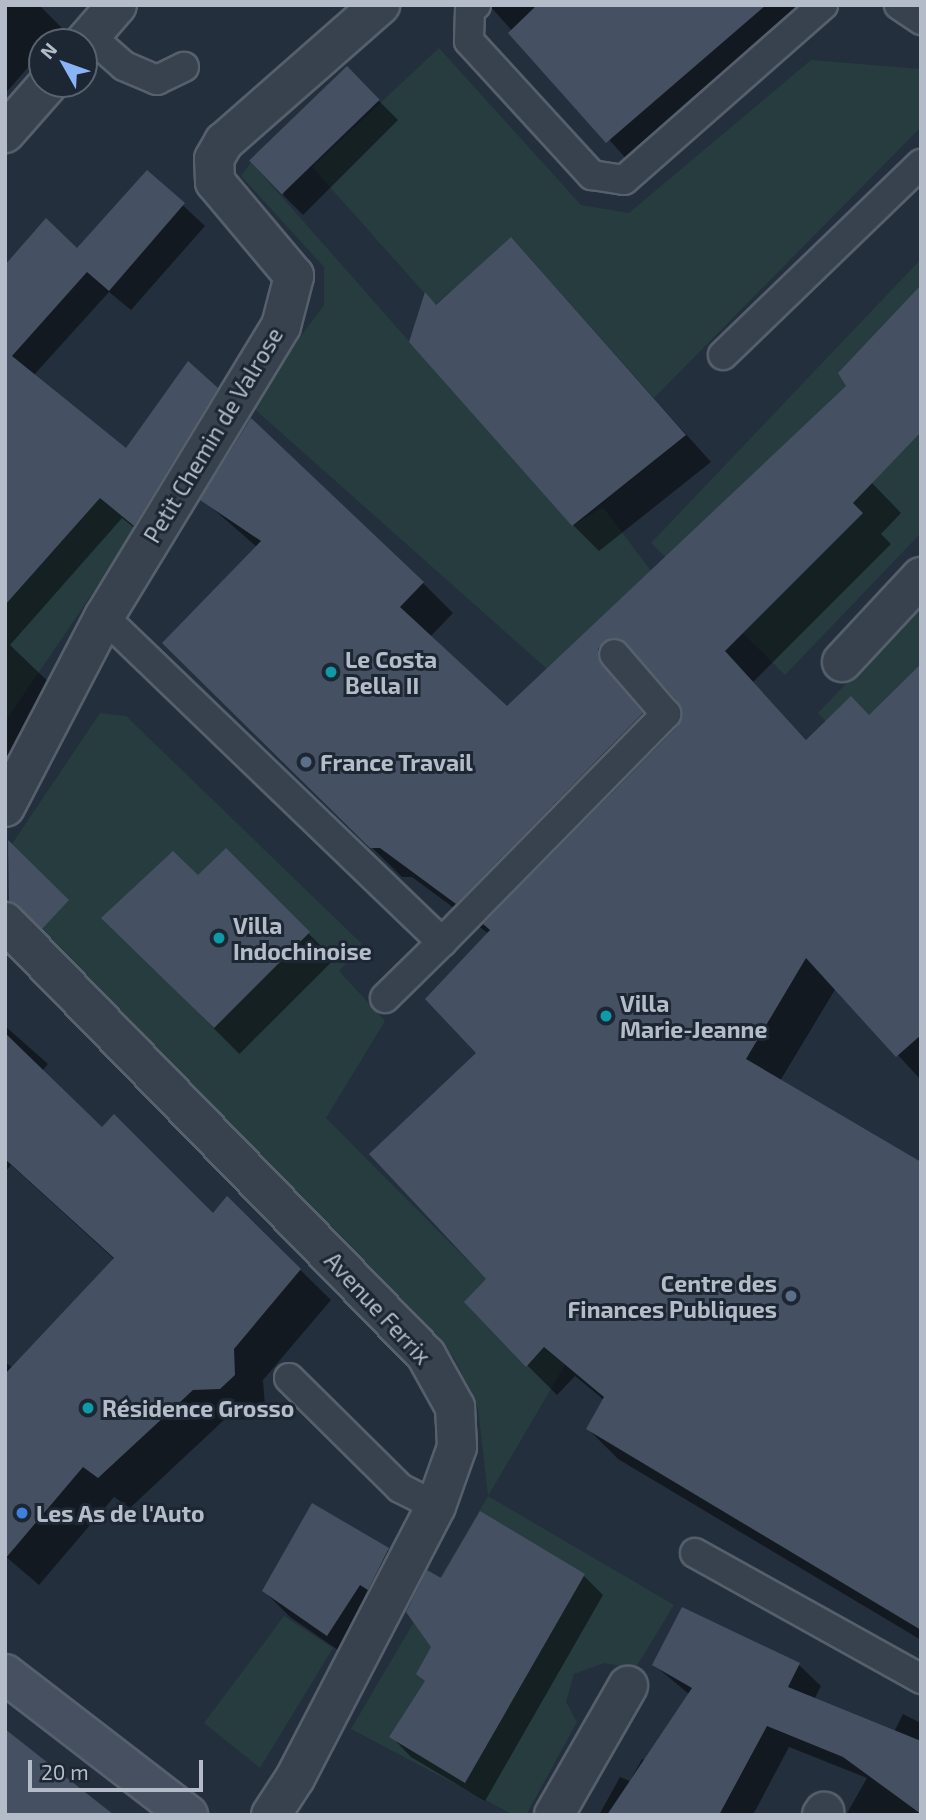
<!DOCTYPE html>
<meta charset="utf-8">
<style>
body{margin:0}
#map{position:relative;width:926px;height:1820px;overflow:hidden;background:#242f3e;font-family:"Exo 2",sans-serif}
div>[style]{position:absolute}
.green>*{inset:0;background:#263c3f}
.shadow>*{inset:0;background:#0007;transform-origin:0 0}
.building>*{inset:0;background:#455162;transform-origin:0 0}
.roads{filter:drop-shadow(2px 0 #565f6c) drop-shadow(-2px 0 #565f6c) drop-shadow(0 2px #565f6c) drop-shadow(0 -2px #565f6c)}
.lane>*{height:28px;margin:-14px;padding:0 14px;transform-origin:14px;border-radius:14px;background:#38414e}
.street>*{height:38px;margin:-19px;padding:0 19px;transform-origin:19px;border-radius:19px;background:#38414e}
.secondary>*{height:38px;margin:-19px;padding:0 19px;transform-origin:19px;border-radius:19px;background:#465061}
.dots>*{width:19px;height:19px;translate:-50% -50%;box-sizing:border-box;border:4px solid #1d2633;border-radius:50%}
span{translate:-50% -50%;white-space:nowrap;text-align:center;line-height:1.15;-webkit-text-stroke:6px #1d2633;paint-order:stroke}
.street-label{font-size:23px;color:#b4bcc9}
.poi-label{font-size:23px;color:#b4bcc9;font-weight:700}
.left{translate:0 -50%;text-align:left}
.right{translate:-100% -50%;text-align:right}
.frame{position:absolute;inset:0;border:7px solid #b4bcc9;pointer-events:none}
.north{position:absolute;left:28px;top:28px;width:70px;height:70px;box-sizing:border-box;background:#1d2633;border:2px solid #59626f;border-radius:50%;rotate:310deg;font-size:19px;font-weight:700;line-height:28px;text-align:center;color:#b4bcc9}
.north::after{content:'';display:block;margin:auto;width:24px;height:32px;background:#8ab4f8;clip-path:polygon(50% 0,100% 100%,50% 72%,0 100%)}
.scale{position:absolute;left:28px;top:1760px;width:175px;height:32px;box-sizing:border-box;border:4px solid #b4bcc9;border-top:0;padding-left:9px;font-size:21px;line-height:24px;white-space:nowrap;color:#b4bcc9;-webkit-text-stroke:5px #1d2633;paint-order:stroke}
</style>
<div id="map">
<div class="green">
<div style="clip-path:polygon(439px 48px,581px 205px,629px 213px,811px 60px,921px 69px,921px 127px,654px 398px,512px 238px,435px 305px,312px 167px)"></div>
<div style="clip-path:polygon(251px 162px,572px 526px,603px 507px,651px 571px,547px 669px,250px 405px,324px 305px,324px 267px,241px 176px)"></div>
<div style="clip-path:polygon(921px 259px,921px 533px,785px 675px,651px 543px)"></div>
<div style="clip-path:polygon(5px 421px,137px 528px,5px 722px)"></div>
<div style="clip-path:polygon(921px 605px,921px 825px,818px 713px)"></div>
<div style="clip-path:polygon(100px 713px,126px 716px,362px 944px,339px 971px,385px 1021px,326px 1118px,486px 1279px,526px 1366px,544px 1347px,565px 1365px,488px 1496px,674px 1605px,630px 1677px,620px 1666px,604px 1663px,574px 1674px,566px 1702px,577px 1722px,526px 1815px,514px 1815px,351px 1729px,488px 1496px,478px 1408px,454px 1358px,432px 1330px,25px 921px,9px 864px,12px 844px)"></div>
<div style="clip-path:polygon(284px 1616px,333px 1648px,260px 1768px,204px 1723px)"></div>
</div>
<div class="shadow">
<div style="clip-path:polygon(5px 5px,39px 5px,62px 28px,50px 42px,42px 42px,42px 51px,5px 94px)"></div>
<div style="clip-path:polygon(489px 5px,535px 5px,545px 13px,554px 5px,830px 5px,638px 172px)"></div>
<div style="clip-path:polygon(347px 69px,398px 120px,303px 215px,283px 195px)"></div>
<div style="clip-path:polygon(147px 172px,205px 226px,131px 310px,109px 292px,33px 376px,126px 451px,216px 389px,238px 410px,156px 545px,122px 518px,10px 645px,60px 693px,5px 775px,5px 267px,77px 250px)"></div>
<div style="clip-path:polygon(511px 240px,711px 462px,599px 551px,573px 525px,437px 307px)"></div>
<div style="clip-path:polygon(evenodd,841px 451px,901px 513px,881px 534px,891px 544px,753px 682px,921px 865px,921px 1080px,836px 988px,780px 1081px,921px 1164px,921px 1640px,618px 1459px,588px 1429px,604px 1400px,575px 1376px,557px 1395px,527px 1365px,489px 1279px,478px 1053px,489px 934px,412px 877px,402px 877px,164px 643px,257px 547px,203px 500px,423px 583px,453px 613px,430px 637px,507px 708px,841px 451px,649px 668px,684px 709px,679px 727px,667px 739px,630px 696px,627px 680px,634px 671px,649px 668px)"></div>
<div style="left:226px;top:851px;width:153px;height:134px;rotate:45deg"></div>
<div style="clip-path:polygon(5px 1026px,48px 1064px,42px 1071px,102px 1130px,213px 1215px,227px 1198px,331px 1300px,263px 1380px,265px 1406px,251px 1419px,224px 1420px,130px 1508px,114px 1497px,39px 1585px,5px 1556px,5px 1362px,13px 1368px,115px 1260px,11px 1165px,5px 1172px)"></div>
<div style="clip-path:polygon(313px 1506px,388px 1550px,415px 1576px,354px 1661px,290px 1617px,264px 1591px)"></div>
<div style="clip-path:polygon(584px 1576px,603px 1595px,485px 1801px,411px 1757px,392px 1737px,427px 1682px,433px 1647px)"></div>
<div style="clip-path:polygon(682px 1609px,799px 1665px,821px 1686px,814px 1700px,894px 1732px,903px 1714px,921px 1723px,921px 1815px,846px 1815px,867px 1778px,789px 1747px,753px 1815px,599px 1815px,620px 1777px,630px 1781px,642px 1759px,649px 1761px,690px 1695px,654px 1665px)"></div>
</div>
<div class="building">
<div style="clip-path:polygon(537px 5px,766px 5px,606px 143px,508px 33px)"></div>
<div style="left:347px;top:66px;width:47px;height:136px;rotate:46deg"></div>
<div style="clip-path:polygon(147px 170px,185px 203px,109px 291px,87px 272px,12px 356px,126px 448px,188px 361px,218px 388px,134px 526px,100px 498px,5px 605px,5px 265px,46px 218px,77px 248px)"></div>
<div style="clip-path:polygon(511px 237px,686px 435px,572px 526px,409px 342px,425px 292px,436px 305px)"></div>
<div style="clip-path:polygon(921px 285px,921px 432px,853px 503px,863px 513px,725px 651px,806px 740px,851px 696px,869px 715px,921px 664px,921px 1035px,896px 1057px,806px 958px,746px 1059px,921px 1162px,921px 1630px,586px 1429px,604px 1397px,544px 1347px,526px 1367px,464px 1302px,486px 1279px,369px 1154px,476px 1053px,425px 999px,490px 930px,483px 924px,678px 726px,682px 718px,679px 703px,626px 643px,612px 638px,603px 642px,598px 649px,601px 664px,643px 713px,456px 904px,380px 848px,370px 848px,162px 643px,261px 541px,200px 500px,251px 418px,424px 582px,400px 607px,507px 706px,846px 386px,838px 373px)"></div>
<div style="clip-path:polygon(8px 840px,69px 900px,42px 929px,9px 901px)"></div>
<div style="clip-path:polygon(226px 848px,310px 932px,214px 1028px,101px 918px,173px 851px,198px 875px)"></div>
<div style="clip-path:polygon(5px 1033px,102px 1127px,114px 1114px,213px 1213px,227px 1196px,301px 1269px,234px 1349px,235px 1375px,220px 1389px,193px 1390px,98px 1478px,83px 1467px,5px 1559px,5px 1374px,114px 1258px,5px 1159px)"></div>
<div style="clip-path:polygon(312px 1503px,389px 1548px,368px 1590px,360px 1585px,327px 1636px,262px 1591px)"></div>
<div style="clip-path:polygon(480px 1511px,585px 1574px,465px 1783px,389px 1737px,425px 1681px,416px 1674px,431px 1647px,406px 1612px,427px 1570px,441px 1578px)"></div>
<div style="clip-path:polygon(682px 1607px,800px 1663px,788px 1687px,921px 1741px,921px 1814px,843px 1757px,767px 1726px,719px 1815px,607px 1815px,692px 1688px,652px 1665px)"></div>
<div style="clip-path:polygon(5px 1729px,114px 1815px,5px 1815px)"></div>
</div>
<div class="roads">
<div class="lane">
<div style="left:476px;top:5px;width:8px;rotate:140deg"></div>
<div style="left:470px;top:10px;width:31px;rotate:92deg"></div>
<div style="left:469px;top:41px;width:182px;rotate:47.5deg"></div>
<div style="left:592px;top:175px;width:32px;rotate:9deg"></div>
<div style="left:624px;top:180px;width:265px;rotate:-41.3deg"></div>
<div style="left:899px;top:5px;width:27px;rotate:34deg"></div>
<div style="left:90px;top:36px;width:45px;rotate:41.4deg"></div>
<div style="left:124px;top:66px;width:36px;rotate:23deg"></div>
<div style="left:157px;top:80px;width:30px;rotate:-26deg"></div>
<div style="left:723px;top:355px;width:275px;rotate:-44deg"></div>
<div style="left:104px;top:617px;width:469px;rotate:43.9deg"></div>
<div style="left:442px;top:942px;width:320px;rotate:-45.5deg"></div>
<div style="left:666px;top:714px;width:79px;rotate:-130.9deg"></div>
<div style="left:385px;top:998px;width:80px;rotate:-44.5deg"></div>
<div style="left:289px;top:1378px;width:156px;rotate:44.7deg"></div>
<div style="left:400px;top:1488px;width:40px;rotate:26.6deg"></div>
<div style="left:695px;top:1553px;width:259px;rotate:29.1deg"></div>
</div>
<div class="street">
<div style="left:84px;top:43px;width:50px;rotate:-49deg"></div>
<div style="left:5px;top:133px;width:65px;rotate:-48.7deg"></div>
<div style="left:842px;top:662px;width:116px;rotate:-47.1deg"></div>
<div style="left:5px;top:807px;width:214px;rotate:-62.5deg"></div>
<div style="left:104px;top:617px;width:341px;rotate:-58.7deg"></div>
<div style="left:281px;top:326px;width:52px;rotate:-75.4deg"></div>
<div style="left:294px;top:276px;width:123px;rotate:-130deg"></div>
<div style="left:215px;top:182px;width:23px;rotate:-92deg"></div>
<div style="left:214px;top:159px;width:20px;rotate:-60deg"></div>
<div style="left:224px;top:142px;width:208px;rotate:-41.3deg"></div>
<div style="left:5px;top:922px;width:604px;rotate:45.81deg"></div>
<div style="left:426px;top:1355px;width:60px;rotate:60.9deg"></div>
<div style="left:455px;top:1407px;width:40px;rotate:87.1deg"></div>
<div style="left:457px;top:1447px;width:63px;rotate:109.6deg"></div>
<div style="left:436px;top:1506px;width:306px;rotate:117.4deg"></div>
<div style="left:295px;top:1778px;width:44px;rotate:123deg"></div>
<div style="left:554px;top:1815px;width:149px;rotate:-60.2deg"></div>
<div style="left:822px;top:1815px;width:4px;rotate:-56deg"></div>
</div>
<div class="secondary">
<div style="left:5px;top:1674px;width:231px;rotate:37.6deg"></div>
</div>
</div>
<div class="dots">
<div style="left:331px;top:672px;background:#0f9aa8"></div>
<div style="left:306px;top:762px;background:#5c6f8a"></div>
<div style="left:219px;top:938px;background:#0f9aa8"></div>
<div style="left:606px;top:1016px;background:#0f9aa8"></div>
<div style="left:791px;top:1296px;background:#5c6f8a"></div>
<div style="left:88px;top:1408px;background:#0f9aa8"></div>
<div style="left:22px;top:1513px;background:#3f7fe0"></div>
</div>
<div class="street-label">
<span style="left:213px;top:435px;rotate:-59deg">Petit Chemin de Valrose</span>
<span style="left:378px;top:1308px;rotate:47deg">Avenue Ferrix</span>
</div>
<div class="poi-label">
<span class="left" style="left:345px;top:672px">Le Costa<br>Bella II</span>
<span class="left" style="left:320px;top:762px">France Travail</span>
<span class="left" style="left:233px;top:938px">Villa<br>Indochinoise</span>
<span class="left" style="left:620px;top:1016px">Villa<br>Marie-Jeanne</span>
<span class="right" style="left:777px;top:1296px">Centre des<br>Finances Publiques</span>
<span class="left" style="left:102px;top:1408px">Résidence Grosso</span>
<span class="left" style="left:36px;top:1513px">Les As de l'Auto</span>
</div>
<div class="frame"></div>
<div class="north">N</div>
<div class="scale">20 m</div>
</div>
